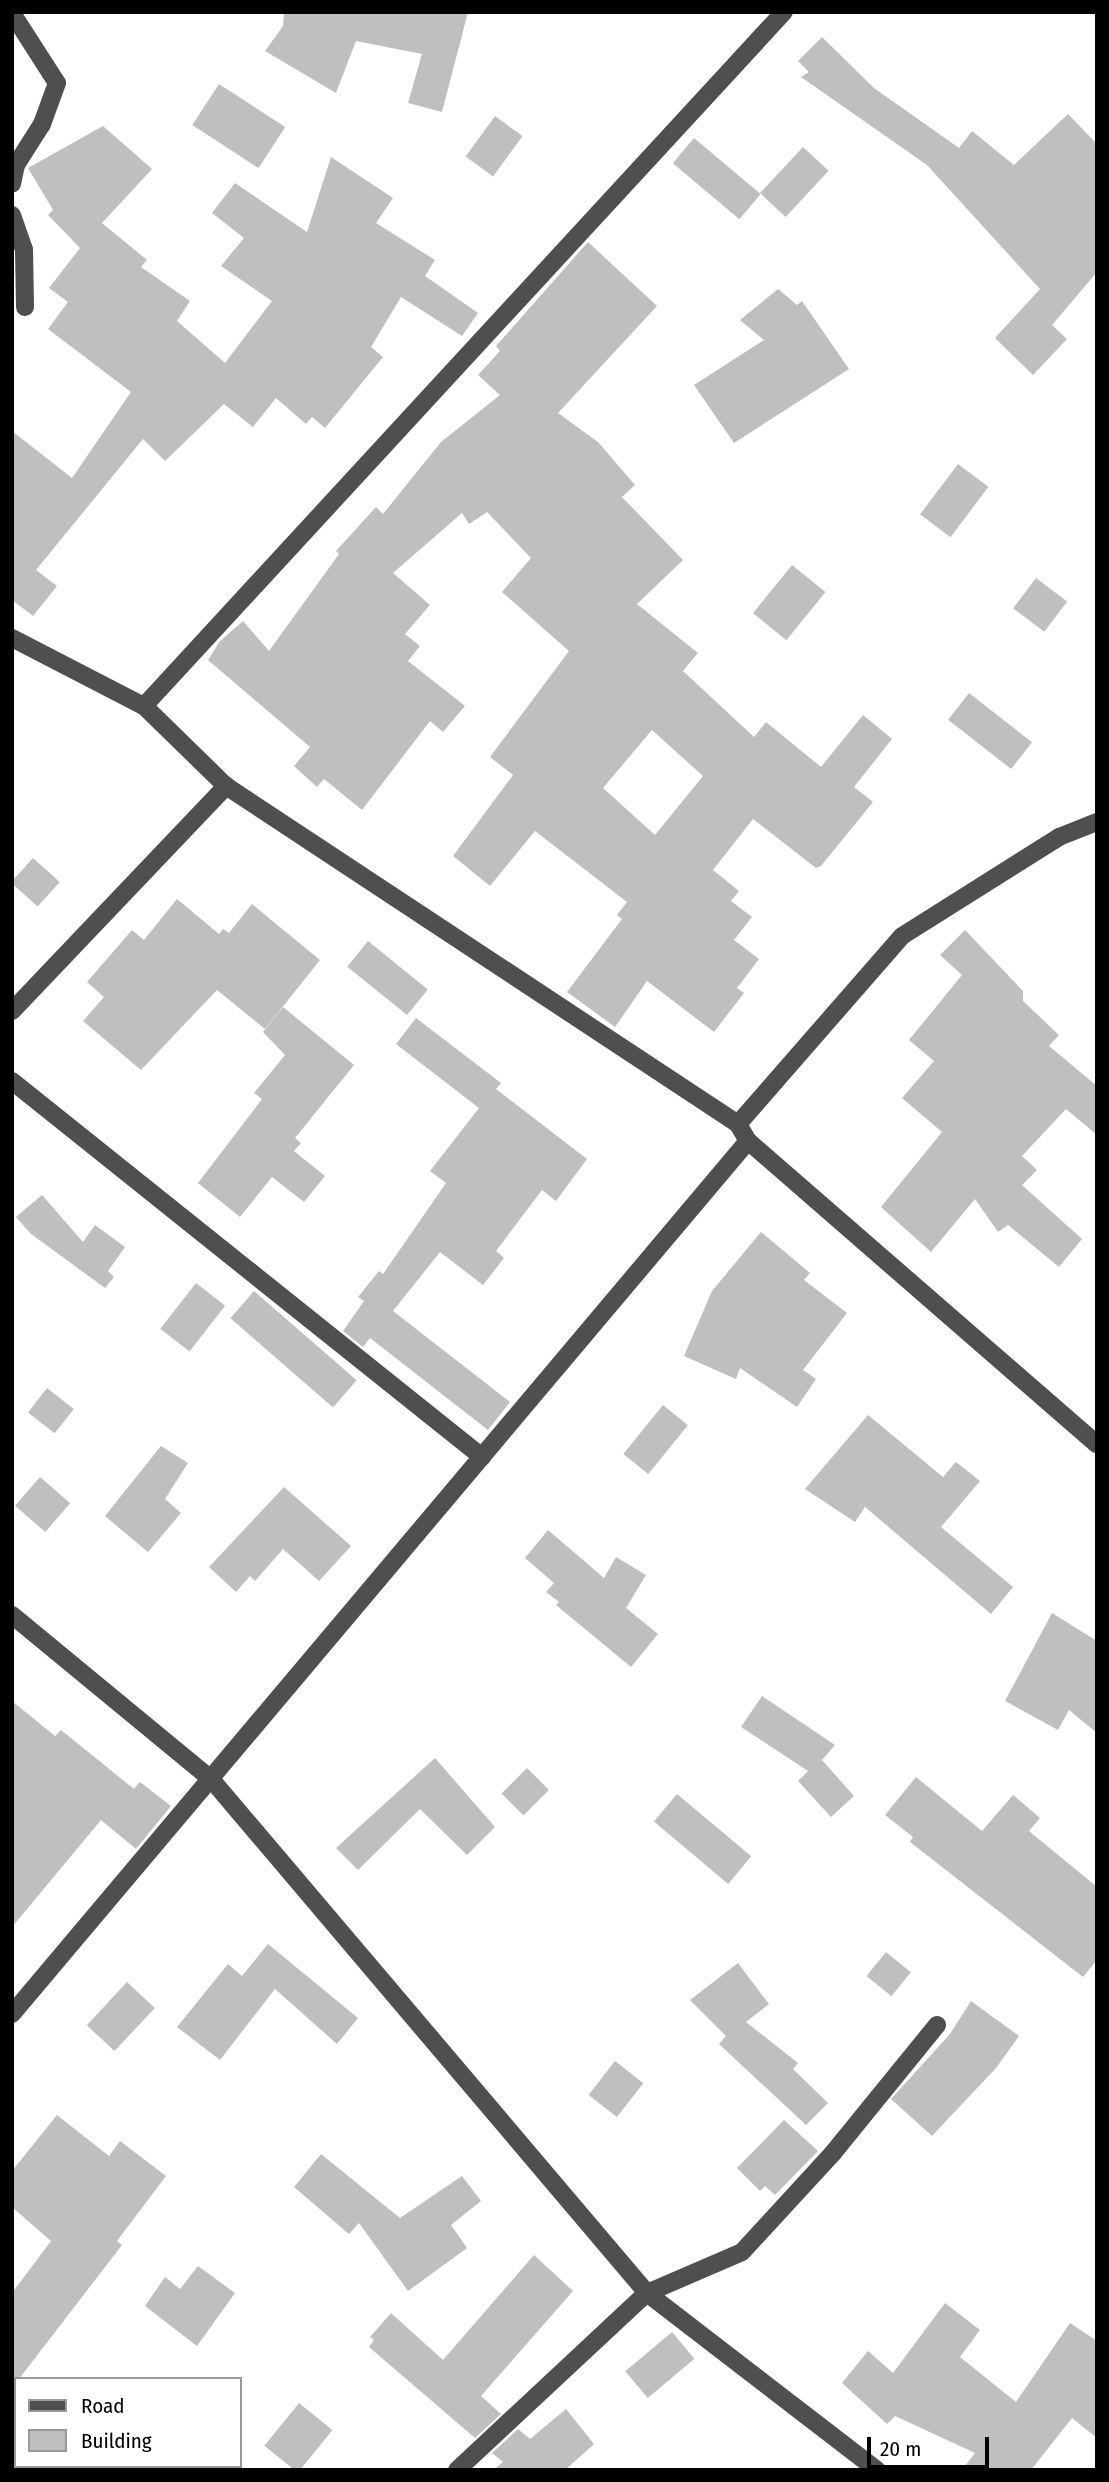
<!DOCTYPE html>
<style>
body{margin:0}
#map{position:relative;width:1109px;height:2482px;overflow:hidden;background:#fff;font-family:"Fira Sans Condensed",sans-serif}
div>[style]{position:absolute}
.building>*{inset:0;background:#bfbfbf;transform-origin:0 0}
.minor>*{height:18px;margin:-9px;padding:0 9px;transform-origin:9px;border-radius:9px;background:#4f4f4f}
span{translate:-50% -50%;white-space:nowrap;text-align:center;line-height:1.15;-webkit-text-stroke:7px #fff;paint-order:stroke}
.frame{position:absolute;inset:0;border:14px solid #000;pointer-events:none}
.legend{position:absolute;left:14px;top:2377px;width:228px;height:91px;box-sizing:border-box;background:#fff;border:2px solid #999;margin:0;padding:9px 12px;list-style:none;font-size:21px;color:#000}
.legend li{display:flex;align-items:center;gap:14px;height:35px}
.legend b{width:35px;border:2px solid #999}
.scale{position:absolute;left:867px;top:2437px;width:122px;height:32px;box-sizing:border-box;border:4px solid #000;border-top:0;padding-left:9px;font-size:21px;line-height:24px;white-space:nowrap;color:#000;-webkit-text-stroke:5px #fff;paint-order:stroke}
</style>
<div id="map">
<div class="building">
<div style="clip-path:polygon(284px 12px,468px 12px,442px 112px,408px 103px,422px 54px,356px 41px,336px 93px,265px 51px,283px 26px)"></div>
<div style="clip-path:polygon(822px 37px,874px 88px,959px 148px,972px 131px,1014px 165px,1068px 114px,1097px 144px,1097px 272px,1052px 325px,1067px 339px,1033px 375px,995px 338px,1040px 289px,927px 165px,801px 77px,809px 72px,798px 61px)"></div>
<div style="left:219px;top:84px;width:79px;height:49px;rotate:33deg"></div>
<div style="left:495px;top:116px;width:34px;height:50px;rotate:36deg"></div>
<div style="clip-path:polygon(103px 126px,152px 169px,102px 223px,147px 260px,141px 267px,190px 301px,177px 321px,225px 363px,272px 301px,221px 266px,244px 238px,212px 213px,235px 183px,307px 232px,331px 157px,393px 198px,376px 223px,435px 260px,425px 276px,478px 313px,462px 336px,401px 297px,371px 347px,383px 357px,325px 428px,312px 417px,306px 424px,276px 398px,253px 427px,224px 404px,165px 461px,143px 439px,36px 570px,57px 586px,33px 616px,12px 600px,12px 431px,72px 478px,131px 392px,48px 329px,68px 302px,49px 288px,80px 248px,48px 215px,53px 210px,28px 168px)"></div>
<div style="left:694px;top:138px;width:87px;height:33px;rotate:40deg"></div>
<div style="left:803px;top:147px;width:35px;height:63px;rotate:43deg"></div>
<div style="clip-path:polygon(evenodd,588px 242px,657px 306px,558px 413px,598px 442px,635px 485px,622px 497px,683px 560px,637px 604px,698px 653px,683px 671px,754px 737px,766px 722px,821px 767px,863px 715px,892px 739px,854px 787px,873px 802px,821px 866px,816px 868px,753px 819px,713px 870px,739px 891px,731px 901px,752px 917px,734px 940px,759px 959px,737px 988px,744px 993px,714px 1032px,647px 981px,615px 1027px,567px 992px,622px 919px,617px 915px,627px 902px,535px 831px,490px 886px,453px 856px,513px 775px,490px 757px,569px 651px,502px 592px,531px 558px,487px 512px,469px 524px,462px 513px,393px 573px,430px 605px,405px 634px,420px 646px,408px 661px,465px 706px,443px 732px,430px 721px,362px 810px,324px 779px,317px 787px,294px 766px,310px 747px,208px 660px,220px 641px,243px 621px,269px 651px,339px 554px,336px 551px,376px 507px,383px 514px,441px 442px,500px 395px,478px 375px,500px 351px,496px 346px,588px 242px,652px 730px,703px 776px,655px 835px,603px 788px,652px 730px)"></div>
<div style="clip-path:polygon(778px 289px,797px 305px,802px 301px,849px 369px,734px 443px,694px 385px,764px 340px,740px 320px)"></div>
<div style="left:958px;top:464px;width:38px;height:63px;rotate:37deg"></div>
<div style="left:792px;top:565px;width:43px;height:62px;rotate:39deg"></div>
<div style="left:1036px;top:578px;width:39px;height:38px;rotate:37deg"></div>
<div style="left:969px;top:693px;width:80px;height:34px;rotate:38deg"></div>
<div style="left:33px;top:858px;width:36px;height:33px;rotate:42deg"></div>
<div style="clip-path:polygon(177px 899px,219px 934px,223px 929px,229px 933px,252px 904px,320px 960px,265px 1029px,217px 990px,141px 1070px,83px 1021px,104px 997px,87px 982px,132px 930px,144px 940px)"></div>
<div style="clip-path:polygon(965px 930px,1023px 991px,1023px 1001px,1059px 1035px,1049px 1046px,1097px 1086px,1097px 1135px,1066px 1109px,1022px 1156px,1037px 1170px,1022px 1185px,1082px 1239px,1059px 1267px,1008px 1225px,998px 1232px,975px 1199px,931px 1252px,881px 1207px,942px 1132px,902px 1098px,934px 1061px,909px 1040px,962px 975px,940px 955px)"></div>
<div style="left:368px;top:941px;width:77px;height:33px;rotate:39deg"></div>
<div style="clip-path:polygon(283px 1007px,354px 1065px,295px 1138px,301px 1143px,294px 1151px,325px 1176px,304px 1202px,272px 1177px,240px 1217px,198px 1183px,262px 1099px,254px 1093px,285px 1055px,263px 1032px)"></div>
<div style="clip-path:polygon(416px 1018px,501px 1083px,496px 1089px,587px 1159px,556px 1201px,542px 1190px,496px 1251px,504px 1258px,483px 1285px,440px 1252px,393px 1311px,510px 1402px,488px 1430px,370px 1338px,363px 1347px,343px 1331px,364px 1301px,358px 1297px,379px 1271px,383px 1274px,446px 1183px,430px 1171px,479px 1108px,396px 1044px)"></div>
<div style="clip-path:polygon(42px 1195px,83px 1242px,95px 1225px,125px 1247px,108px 1271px,114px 1277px,105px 1288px,31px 1234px,16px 1217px)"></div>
<div style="clip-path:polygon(761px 1232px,810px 1273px,804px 1280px,847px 1313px,803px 1370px,816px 1379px,797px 1407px,740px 1368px,736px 1379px,684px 1356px,712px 1291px)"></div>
<div style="left:196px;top:1283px;width:37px;height:58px;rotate:38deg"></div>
<div style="left:254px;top:1291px;width:136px;height:36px;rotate:41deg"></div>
<div style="left:47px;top:1388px;width:34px;height:31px;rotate:38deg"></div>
<div style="left:663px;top:1405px;width:32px;height:63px;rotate:39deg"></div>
<div style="clip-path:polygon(868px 1415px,943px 1477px,956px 1462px,980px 1481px,941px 1527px,1013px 1587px,991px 1614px,865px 1507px,855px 1522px,805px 1489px)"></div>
<div style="clip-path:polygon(161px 1446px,188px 1463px,165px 1499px,181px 1513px,148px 1552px,105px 1516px)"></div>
<div style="left:40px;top:1477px;width:40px;height:38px;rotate:41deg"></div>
<div style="clip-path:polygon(284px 1487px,351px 1546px,319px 1581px,283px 1549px,255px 1581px,250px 1576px,236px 1592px,209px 1567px)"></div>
<div style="clip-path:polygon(548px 1530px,604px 1578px,616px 1557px,646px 1575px,626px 1608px,658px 1634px,631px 1667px,556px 1605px,559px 1602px,546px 1592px,554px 1583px,525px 1558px)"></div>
<div style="clip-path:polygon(1052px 1613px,1097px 1641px,1097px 1733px,1069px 1710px,1058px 1730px,1005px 1701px)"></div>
<div style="clip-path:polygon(762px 1696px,835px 1745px,822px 1760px,854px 1796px,831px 1817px,798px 1781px,808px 1771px,741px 1727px)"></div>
<div style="clip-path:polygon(12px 1701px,55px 1736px,61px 1730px,134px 1789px,140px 1782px,171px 1806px,136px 1849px,101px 1820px,12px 1927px)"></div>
<div style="clip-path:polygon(435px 1758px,495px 1827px,467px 1855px,420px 1809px,358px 1870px,336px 1848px)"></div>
<div style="left:527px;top:1768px;width:31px;height:36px;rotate:45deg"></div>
<div style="clip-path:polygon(916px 1777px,982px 1831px,1013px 1795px,1040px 1818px,1029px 1831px,1097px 1887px,1097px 1960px,1083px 1977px,910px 1842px,913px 1837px,885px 1815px)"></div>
<div style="left:677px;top:1794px;width:97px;height:36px;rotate:40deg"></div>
<div style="clip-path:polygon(268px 1944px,358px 2018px,337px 2044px,275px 1989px,220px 2060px,177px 2027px,228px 1964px,242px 1976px)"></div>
<div style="left:886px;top:1952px;width:32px;height:31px;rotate:39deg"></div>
<div style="clip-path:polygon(738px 1963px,769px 2004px,746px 2022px,798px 2063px,793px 2069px,828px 2103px,806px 2125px,719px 2044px,726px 2036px,690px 2000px)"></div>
<div style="left:127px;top:1982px;width:38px;height:59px;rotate:43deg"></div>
<div style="clip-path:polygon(971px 2001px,1019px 2036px,996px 2068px,932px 2136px,891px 2099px,950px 2034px)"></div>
<div style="left:615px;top:2061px;width:36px;height:43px;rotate:38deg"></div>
<div style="clip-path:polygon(57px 2115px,109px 2156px,120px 2141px,166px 2176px,117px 2241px,122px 2245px,12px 2388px,12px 2293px,51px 2241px,12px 2207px,12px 2171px)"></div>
<div style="clip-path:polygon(784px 2120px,818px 2151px,775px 2195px,765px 2186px,760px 2191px,737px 2168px)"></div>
<div style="clip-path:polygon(321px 2154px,400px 2218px,462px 2176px,481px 2201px,451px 2225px,467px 2248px,408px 2291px,359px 2223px,349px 2234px,294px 2187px)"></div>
<div style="clip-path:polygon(534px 2255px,573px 2291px,481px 2396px,501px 2414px,475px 2438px,369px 2347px,374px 2340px,370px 2337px,391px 2313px,443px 2360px)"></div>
<div style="clip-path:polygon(198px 2266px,235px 2293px,197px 2346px,145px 2306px,165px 2277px,180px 2289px)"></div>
<div style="clip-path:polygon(945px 2303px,980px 2330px,960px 2357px,1016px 2402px,1070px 2323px,1097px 2341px,1097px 2438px,1072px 2418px,1031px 2470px,962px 2470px,975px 2453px,895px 2416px,887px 2424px,842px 2383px,868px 2351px,893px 2373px)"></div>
<div style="left:672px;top:2332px;width:35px;height:61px;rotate:50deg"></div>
<div style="left:299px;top:2403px;width:43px;height:55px;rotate:39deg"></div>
<div style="clip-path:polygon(566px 2409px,594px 2444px,565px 2470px,493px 2470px,503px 2462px,492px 2453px,518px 2429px,530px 2439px)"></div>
</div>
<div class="minor">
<div style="left:12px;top:13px;width:83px;rotate:57.3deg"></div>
<div style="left:57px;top:83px;width:44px;rotate:110.1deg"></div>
<div style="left:42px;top:124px;width:49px;rotate:122.4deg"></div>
<div style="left:16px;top:165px;width:19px;rotate:102deg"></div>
<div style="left:12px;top:215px;width:36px;rotate:71deg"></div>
<div style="left:24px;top:249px;width:58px;rotate:89deg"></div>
<div style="left:12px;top:638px;width:148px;rotate:27.3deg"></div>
<div style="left:144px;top:706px;width:115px;rotate:44.3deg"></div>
<div style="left:226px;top:786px;width:614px;rotate:33.43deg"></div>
<div style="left:738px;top:1124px;width:20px;rotate:60deg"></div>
<div style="left:748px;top:1141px;width:462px;rotate:41deg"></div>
<div style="left:144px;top:706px;width:944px;rotate:-47.32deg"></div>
<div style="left:12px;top:1011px;width:311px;rotate:-46.4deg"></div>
<div style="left:12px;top:1081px;width:602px;rotate:38.66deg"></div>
<div style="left:738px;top:1124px;width:249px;rotate:-48.9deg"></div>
<div style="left:902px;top:936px;width:186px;rotate:-32.2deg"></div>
<div style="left:1059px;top:837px;width:41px;rotate:-21.5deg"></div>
<div style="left:12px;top:1615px;width:258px;rotate:39.5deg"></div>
<div style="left:211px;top:1779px;width:674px;rotate:49.69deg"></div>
<div style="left:647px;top:2293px;width:290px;rotate:37.6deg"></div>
<div style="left:12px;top:2014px;width:1142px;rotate:-49.87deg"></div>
<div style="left:457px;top:2470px;width:260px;rotate:-43deg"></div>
<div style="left:647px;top:2293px;width:103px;rotate:-23.3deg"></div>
<div style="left:742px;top:2252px;width:134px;rotate:-47.4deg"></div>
<div style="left:833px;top:2153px;width:165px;rotate:-50.9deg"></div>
</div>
<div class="frame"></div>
<ul class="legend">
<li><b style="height:9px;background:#4f4f4f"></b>Road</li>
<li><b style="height:19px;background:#bfbfbf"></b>Building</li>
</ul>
<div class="scale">20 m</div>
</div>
